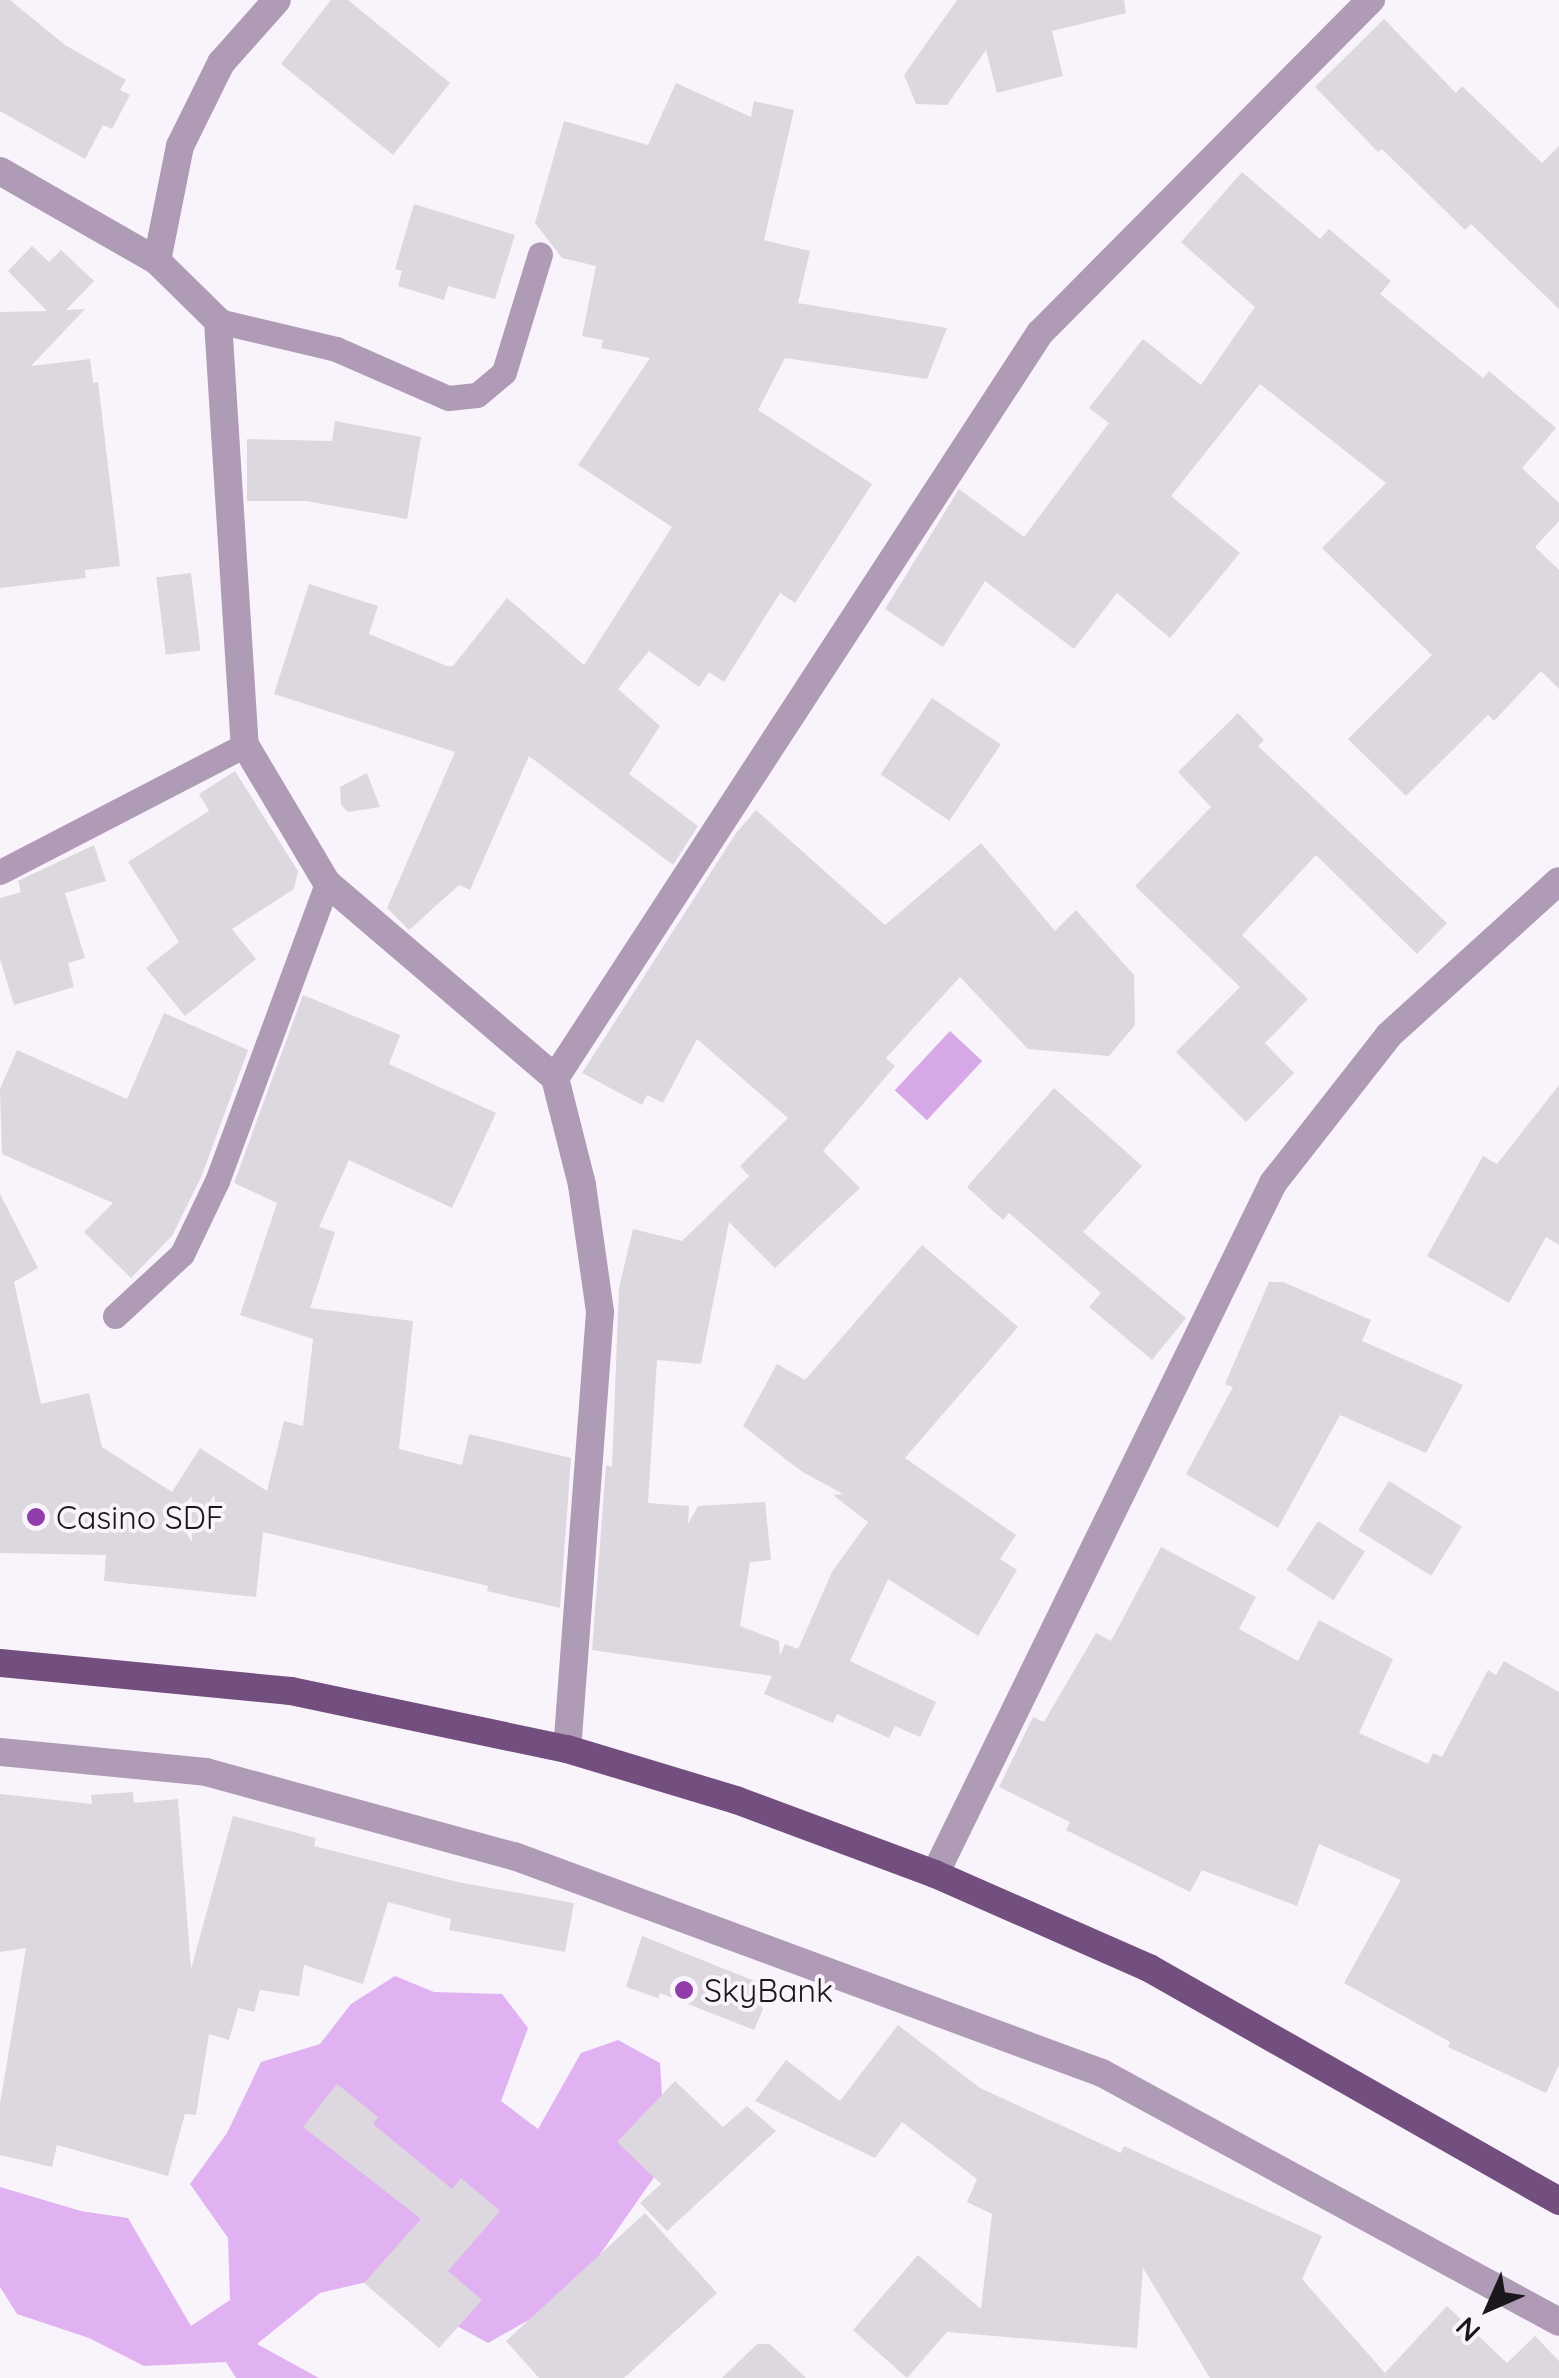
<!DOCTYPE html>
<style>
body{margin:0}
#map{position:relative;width:1559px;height:2378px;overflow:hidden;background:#f9f4fb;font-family:Quicksand,sans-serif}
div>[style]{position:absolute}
.forest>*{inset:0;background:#e1b2f2}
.water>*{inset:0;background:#d7a8e7;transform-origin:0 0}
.building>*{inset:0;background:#ddd8df;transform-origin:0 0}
.service>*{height:25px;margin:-12.5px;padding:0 12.5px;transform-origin:12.5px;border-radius:12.5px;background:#af9bb6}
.minor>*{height:28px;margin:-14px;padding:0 14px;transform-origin:14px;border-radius:14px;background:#af9bb6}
.primary>*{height:28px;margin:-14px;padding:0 14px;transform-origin:14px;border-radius:14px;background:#734f7f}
.dots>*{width:28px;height:28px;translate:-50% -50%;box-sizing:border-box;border:5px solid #f9f4fb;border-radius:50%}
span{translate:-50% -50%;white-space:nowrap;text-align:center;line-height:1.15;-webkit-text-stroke:8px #f9f4fb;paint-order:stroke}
.poi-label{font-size:32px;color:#1a181a}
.left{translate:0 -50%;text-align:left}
.north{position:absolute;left:1439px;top:2258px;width:100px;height:100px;-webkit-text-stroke:8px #f9f4fb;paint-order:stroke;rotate:225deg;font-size:28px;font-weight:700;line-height:40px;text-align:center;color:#1a181a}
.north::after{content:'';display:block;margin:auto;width:35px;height:45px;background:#1a181a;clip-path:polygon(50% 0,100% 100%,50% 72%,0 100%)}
</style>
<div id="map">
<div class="forest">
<div style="clip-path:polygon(395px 1976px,434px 1992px,502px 1994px,528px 2028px,501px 2101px,538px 2129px,581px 2053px,618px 2040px,660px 2063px,666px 2160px,571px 2296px,488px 2343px,444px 2319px,392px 2276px,320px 2293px,257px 2344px,319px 2378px,236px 2378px,226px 2362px,144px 2366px,89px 2338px,17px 2314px,0 2287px,0 2187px,81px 2211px,128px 2218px,191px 2326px,230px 2300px,228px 2238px,190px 2184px,227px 2133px,261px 2062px,320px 2044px,351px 2004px)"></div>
</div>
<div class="water">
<div style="left:950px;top:1031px;width:44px;height:81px;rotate:43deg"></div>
</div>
<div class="building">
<div style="clip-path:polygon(0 0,10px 0,65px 45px,126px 80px,120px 90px,130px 95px,112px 129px,103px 125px,85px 159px,0 111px)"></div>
<div style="clip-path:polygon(331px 0,348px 0,450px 83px,393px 155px,281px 64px)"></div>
<div style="clip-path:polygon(957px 0,1124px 0,1126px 13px,1052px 31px,1063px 76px,997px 93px,986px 50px,947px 105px,916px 104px,904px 75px)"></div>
<div style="clip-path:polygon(1384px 19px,1456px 93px,1462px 86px,1542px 163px,1559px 146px,1559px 309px,1471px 224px,1465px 230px,1382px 149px,1378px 152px,1315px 87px)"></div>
<div style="clip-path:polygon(676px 83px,751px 117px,754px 101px,794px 110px,764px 240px,810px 251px,798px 303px,947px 328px,927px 379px,785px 358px,758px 410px,872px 484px,795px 603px,780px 593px,724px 682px,709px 672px,699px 687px,649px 651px,618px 689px,660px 726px,629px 774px,698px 826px,673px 865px,529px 756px,470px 890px,459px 885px,409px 930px,387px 908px,455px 752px,274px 694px,309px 584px,378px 606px,369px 634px,447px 666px,453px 666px,507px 598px,584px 665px,672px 527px,578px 465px,650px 358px,601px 348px,603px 340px,582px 336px,596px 266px,562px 258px,535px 223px,564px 121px,648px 145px)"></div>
<div style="clip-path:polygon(1242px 172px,1320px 239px,1329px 229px,1391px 281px,1380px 294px,1483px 378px,1489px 371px,1556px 428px,1522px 468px,1559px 503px,1559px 521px,1535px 547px,1559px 570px,1559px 689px,1541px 671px,1494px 721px,1488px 715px,1406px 796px,1348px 739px,1432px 655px,1322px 548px,1386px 483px,1260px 384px,1171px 496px,1240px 553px,1170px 638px,1117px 593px,1074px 649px,985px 581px,943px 647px,885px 609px,959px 489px,1024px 537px,1109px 423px,1089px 408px,1143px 339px,1201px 385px,1255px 307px,1181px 242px)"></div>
<div style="clip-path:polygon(414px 204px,515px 235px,495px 299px,448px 286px,444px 300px,398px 286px,402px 271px,395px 269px)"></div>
<div style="clip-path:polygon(32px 246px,49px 262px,61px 250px,94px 281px,66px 310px,85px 309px,31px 366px,90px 359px,93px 383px,98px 382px,120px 566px,85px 570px,86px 578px,0 588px,0 312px,47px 311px,8px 271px)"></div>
<div style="clip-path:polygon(335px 421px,421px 437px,407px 519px,306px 501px,247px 501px,247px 439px,332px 441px)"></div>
<div style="left:191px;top:573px;width:78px;height:35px;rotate:83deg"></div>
<div style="left:932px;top:698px;width:83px;height:92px;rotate:34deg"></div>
<div style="clip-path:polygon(1238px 713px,1264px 740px,1258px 746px,1447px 923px,1417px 954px,1316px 855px,1242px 935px,1308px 999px,1265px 1043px,1294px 1073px,1246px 1122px,1176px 1052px,1240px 987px,1135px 886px,1211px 807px,1178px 772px)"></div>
<div style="clip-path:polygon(235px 771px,298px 871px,294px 889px,232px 929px,256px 959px,185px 1016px,146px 968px,179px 942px,128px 862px,209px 811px,199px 794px)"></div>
<div style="clip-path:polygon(367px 773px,380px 807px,348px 812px,341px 805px,340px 787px)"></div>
<div style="clip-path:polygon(756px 810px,885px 925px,981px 843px,1055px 931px,1076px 910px,1134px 975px,1135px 1025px,1109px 1056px,1028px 1049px,960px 977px,886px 1058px,895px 1066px,823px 1151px,860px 1188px,775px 1268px,729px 1222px,701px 1364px,657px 1360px,648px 1503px,689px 1506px,688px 1524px,698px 1506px,765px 1502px,771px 1560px,750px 1562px,740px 1626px,779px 1641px,780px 1656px,785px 1644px,798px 1649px,832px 1572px,868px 1522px,833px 1495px,843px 1494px,801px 1471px,743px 1426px,777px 1364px,805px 1380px,922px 1245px,1018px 1327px,905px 1458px,1016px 1535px,1000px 1559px,1017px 1570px,978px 1636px,888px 1579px,850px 1661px,936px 1702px,920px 1737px,895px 1726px,889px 1738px,837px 1714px,833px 1723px,764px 1694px,772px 1676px,592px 1650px,606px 1465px,612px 1467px,619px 1288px,633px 1229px,682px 1241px,749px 1176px,740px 1166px,788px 1118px,697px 1039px,663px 1103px,647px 1095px,642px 1105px,582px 1073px,736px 833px)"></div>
<div style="clip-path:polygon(94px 845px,106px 881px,65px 893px,85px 958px,68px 963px,74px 987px,14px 1005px,0 959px,0 898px,21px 892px,18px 881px)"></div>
<div style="clip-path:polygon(303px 995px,400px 1035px,389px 1064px,496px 1113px,452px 1208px,349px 1160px,319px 1227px,335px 1232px,310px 1308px,413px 1321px,399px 1449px,462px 1465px,469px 1434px,571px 1458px,560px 1608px,487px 1591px,488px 1586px,263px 1532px,256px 1597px,104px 1581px,106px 1555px,0 1553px,0 1194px,38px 1268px,14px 1282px,41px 1404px,89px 1393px,102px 1447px,172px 1492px,200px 1448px,267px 1491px,284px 1421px,303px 1426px,313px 1339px,240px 1315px,277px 1203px,234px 1183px)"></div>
<div style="clip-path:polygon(164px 1013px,248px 1050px,202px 1175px,172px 1236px,131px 1278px,84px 1232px,113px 1203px,2px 1154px,0 1089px,17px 1050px,127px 1099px)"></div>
<div style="clip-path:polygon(1559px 1085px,1559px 1245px,1546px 1237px,1509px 1303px,1427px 1256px,1483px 1156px,1497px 1164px)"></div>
<div style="clip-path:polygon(1054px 1088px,1142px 1166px,1083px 1232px,1186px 1318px,1152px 1360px,1089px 1307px,1101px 1293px,1009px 1213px,1003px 1220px,967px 1187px)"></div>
<div style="clip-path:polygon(1269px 1282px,1283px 1282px,1371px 1320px,1362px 1341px,1463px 1385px,1426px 1453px,1340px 1415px,1278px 1528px,1186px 1474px,1233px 1387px,1225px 1384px)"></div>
<div style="left:1389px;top:1481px;width:86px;height:58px;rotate:32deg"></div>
<div style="left:1318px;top:1521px;width:56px;height:58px;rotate:33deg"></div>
<div style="clip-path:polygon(1161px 1547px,1256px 1597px,1239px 1629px,1298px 1661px,1319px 1620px,1393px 1659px,1359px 1733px,1428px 1764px,1433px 1753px,1442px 1757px,1488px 1670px,1496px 1675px,1504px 1661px,1559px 1692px,1559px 2065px,1546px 2093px,1448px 2047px,1450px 2042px,1344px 1983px,1401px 1880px,1319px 1844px,1297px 1906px,1202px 1870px,1190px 1892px,1066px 1830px,1070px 1822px,999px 1787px,1033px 1717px,1044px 1722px,1096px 1633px,1111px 1641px)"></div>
<div style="clip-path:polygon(133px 1792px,134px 1803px,178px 1799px,191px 1969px,233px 1816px,316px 1838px,314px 1846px,458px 1882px,574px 1903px,565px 1952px,449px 1930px,451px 1919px,388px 1902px,363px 1984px,304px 1965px,299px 1996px,260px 1990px,254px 2012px,238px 2008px,229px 2040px,209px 2034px,196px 2115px,185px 2114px,168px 2176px,57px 2145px,52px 2167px,0 2155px,0 2104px,26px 1948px,0 1952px,0 1794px,92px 1804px,91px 1795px)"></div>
<div style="clip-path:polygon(642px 1936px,772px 1988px,754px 2030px,660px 1993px,658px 1998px,626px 1987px)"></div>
<div style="clip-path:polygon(898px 2025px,980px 2088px,1121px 2153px,1124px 2146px,1322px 2236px,1302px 2279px,1385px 2373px,1447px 2306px,1507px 2363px,1535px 2336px,1559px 2361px,1559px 2378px,1210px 2378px,1143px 2268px,1137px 2348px,947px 2332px,907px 2378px,853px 2330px,918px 2255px,981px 2309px,992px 2214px,967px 2202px,977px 2179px,902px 2122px,875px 2158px,755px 2101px,786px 2060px,840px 2101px)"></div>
<div style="clip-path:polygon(675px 2081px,723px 2127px,747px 2106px,776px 2131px,667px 2231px,640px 2203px,661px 2184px,617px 2142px)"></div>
<div style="clip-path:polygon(337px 2084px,378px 2117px,373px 2124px,452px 2189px,461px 2178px,500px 2211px,448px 2271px,482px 2300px,439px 2348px,364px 2283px,421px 2219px,303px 2127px)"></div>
<div style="clip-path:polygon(645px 2213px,717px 2293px,624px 2378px,539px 2378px,506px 2341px)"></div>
<div style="clip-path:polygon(757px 2344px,770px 2344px,806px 2378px,722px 2378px)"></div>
</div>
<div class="service">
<div style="left:218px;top:321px;width:121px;rotate:13.3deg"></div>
<div style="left:336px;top:349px;width:122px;rotate:23.6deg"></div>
<div style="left:448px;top:398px;width:29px;rotate:-6deg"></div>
<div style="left:477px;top:395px;width:35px;rotate:-40deg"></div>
<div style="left:504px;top:372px;width:123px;rotate:-73deg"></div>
<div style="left:0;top:872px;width:276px;rotate:-27.4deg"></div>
<div style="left:115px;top:1316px;width:91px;rotate:-42.8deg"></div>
<div style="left:182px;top:1254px;width:81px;rotate:-64.4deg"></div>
<div style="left:217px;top:1181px;width:318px;rotate:-69.7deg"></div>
</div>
<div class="minor">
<div style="left:0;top:171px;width:181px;rotate:29.8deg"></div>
<div style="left:157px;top:261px;width:86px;rotate:44.5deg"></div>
<div style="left:218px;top:321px;width:425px;rotate:86.4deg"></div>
<div style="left:245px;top:745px;width:161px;rotate:59.3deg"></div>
<div style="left:327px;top:883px;width:300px;rotate:40.5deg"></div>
<div style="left:555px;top:1078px;width:110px;rotate:75.8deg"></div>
<div style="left:582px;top:1185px;width:128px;rotate:81.9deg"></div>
<div style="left:600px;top:1312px;width:438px;rotate:94.3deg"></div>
<div style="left:157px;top:261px;width:117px;rotate:-78.7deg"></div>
<div style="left:180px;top:146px;width:93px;rotate:-63.7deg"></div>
<div style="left:221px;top:63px;width:84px;rotate:-48.4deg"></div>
<div style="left:555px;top:1078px;width:889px;rotate:-56.94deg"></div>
<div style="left:1040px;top:333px;width:470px;rotate:-45.2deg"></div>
<div style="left:0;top:1752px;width:207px;rotate:5.5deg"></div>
<div style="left:206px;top:1772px;width:319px;rotate:15.3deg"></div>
<div style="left:514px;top:1856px;width:627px;rotate:20.26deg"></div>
<div style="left:1102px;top:2073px;width:520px;rotate:28.58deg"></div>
<div style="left:935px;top:1874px;width:769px;rotate:-63.93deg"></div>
<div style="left:1273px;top:1183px;width:188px;rotate:-51.9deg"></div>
<div style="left:1389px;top:1035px;width:229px;rotate:-42.2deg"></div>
</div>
<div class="primary">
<div style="left:0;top:1663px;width:292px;rotate:5.5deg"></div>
<div style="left:291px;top:1691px;width:282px;rotate:11.9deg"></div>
<div style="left:567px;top:1749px;width:177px;rotate:16.8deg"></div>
<div style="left:736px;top:1800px;width:212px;rotate:20.4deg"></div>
<div style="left:935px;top:1874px;width:234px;rotate:23.7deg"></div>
<div style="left:1149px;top:1968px;width:472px;rotate:29.6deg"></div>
</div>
<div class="dots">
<div style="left:36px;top:1517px;background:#903cab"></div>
<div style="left:684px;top:1990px;background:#903cab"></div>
</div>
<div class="poi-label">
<span class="left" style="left:56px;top:1517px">Casino SDF</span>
<span class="left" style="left:704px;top:1990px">SkyBank</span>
</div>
<div class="north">N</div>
</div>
